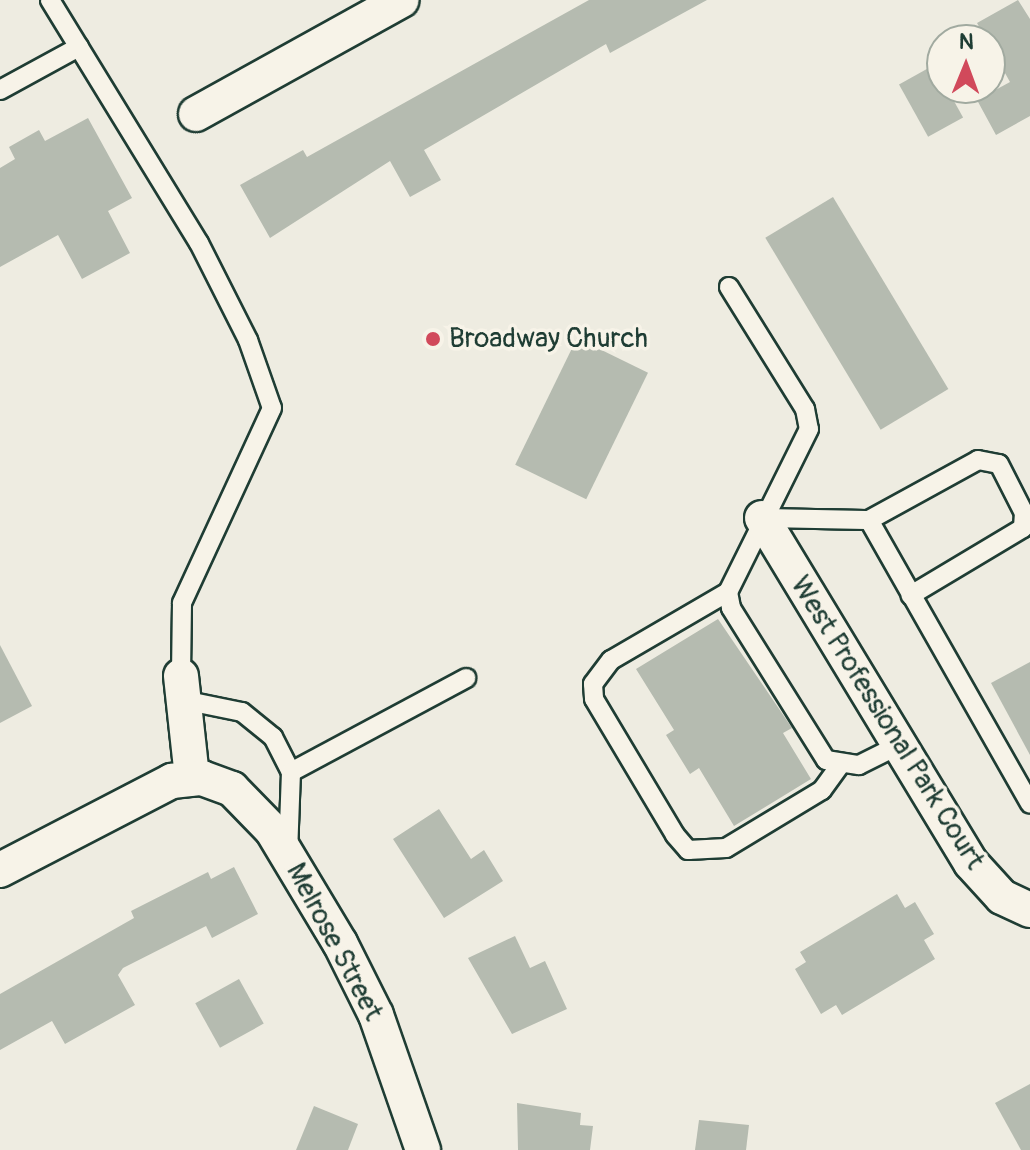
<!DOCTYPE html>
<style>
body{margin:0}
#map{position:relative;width:1030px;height:1150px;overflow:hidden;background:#eeece1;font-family:Pangolin,sans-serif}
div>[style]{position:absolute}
.building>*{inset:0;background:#b5bbb0;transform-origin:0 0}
.roads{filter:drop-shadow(2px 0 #1f3d34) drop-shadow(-2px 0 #1f3d34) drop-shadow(0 2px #1f3d34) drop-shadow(0 -2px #1f3d34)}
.service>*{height:18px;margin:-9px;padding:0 9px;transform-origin:9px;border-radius:9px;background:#f7f3e8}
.minor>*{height:34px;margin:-17px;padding:0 17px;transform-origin:17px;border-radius:17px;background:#f7f3e8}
.dots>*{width:22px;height:22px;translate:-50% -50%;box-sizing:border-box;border:4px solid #f7f3e8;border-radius:50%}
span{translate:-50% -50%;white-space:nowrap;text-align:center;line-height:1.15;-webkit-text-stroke:7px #f7f3e8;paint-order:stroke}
.poi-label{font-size:28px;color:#1f3d34}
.left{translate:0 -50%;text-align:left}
.street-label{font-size:28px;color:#1f3d34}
.north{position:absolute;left:926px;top:24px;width:80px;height:80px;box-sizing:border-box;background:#f7f3e8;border:2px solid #a1aaa0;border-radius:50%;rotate:1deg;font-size:22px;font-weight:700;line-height:32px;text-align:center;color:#1f3d34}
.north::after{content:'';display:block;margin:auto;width:28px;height:36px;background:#d1495b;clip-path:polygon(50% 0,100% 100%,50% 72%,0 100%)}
</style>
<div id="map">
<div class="building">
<div style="clip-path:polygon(589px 0,707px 0,610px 53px,606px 44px,424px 150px,441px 180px,410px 197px,390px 161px,270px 238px,240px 185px,303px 150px,307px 157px)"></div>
<div style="clip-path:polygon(1018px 0,1030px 19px,1030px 116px,996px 135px,977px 100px,1010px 82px,977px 23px)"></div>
<div style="left:934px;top:65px;width:60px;height:40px;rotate:61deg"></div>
<div style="clip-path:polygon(88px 118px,132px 198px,108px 211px,130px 253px,82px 279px,58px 235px,0 267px,0 168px,15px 159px,9px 147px,39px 130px,45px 141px)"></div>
<div style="left:833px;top:197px;width:224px;height:79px;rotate:59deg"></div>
<div style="left:577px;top:338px;width:79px;height:141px;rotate:26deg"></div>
<div style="clip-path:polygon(718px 619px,792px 728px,783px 733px,811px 779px,734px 826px,699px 768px,690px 774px,666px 735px,674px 730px,636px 669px)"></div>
<div style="clip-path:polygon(0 645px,32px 706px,0 723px)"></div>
<div style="clip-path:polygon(1030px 662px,1030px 755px,991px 683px)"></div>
<div style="clip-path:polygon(439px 809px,471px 859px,484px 850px,503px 881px,444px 918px,393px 839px)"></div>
<div style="clip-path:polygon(234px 867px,258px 914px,212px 938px,206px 926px,123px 968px,118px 975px,135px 1005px,65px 1044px,52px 1021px,0 1050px,0 994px,134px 918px,131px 911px,208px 872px,211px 879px)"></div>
<div style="clip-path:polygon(897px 894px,905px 908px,915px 902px,934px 934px,924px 940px,935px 959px,842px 1015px,836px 1005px,821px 1014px,795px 969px,806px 962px,800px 952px)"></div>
<div style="clip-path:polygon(515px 936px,530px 968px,545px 961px,567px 1009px,512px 1034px,468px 958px)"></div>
<div style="left:239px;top:979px;width:51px;height:50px;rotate:61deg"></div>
<div style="clip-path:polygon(1030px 1084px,1030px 1150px,1021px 1150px,995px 1103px)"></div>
<div style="clip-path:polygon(517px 1103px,581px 1113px,580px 1125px,593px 1126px,590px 1150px,518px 1150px)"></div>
<div style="clip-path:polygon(314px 1106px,358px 1124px,348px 1150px,296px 1150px)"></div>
<div style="clip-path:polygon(699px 1120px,749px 1125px,746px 1150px,695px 1150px)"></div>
</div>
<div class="roads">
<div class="service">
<div style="left:50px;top:0;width:285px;rotate:58.5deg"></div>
<div style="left:199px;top:243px;width:109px;rotate:63.2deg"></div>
<div style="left:248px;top:340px;width:72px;rotate:70.6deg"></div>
<div style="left:272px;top:408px;width:215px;rotate:114.8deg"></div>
<div style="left:182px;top:603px;width:73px;rotate:90.8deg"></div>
<div style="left:0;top:90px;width:90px;rotate:-28.6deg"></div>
<div style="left:729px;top:287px;width:144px;rotate:58.1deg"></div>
<div style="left:805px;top:409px;width:20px;rotate:79deg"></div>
<div style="left:809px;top:429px;width:182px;rotate:116.4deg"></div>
<div style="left:728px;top:592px;width:16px;rotate:79deg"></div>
<div style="left:731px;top:608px;width:179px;rotate:58deg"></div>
<div style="left:826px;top:760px;width:33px;rotate:9deg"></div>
<div style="left:859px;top:765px;width:42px;rotate:-26.6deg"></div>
<div style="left:762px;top:518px;width:107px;rotate:1.1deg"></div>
<div style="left:869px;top:520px;width:326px;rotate:60.4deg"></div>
<div style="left:869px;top:520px;width:124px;rotate:-28.8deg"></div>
<div style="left:978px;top:460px;width:21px;rotate:11deg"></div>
<div style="left:999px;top:464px;width:55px;rotate:63deg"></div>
<div style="left:1024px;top:513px;width:15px;rotate:94deg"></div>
<div style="left:1023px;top:528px;width:131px;rotate:149.1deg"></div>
<div style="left:728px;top:592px;width:135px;rotate:149.8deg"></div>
<div style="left:611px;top:660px;width:30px;rotate:127deg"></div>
<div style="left:593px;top:684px;width:15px;rotate:86deg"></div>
<div style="left:594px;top:699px;width:158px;rotate:59.2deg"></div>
<div style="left:675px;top:835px;width:20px;rotate:49deg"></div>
<div style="left:688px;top:850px;width:38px;rotate:-3deg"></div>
<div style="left:726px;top:848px;width:112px;rotate:-31.1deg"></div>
<div style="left:822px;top:790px;width:29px;rotate:-54deg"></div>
<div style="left:183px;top:700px;width:60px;rotate:11.5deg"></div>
<div style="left:242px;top:712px;width:40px;rotate:39deg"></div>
<div style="left:273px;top:737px;width:39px;rotate:63deg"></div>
<div style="left:291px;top:772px;width:81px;rotate:92.1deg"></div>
<div style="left:291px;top:772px;width:199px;rotate:-28.2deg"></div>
</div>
<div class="minor">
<div style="left:196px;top:114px;width:235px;rotate:-29deg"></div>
<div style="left:762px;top:518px;width:403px;rotate:58.8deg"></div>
<div style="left:971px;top:863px;width:46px;rotate:47.6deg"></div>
<div style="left:1002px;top:897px;width:31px;rotate:25deg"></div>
<div style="left:181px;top:676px;width:103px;rotate:83.8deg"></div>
<div style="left:0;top:870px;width:194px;rotate:-27.4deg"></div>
<div style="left:172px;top:781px;width:30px;rotate:-6deg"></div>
<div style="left:202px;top:778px;width:32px;rotate:20deg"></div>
<div style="left:232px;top:789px;width:57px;rotate:45.7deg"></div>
<div style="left:272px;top:830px;width:132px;rotate:59deg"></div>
<div style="left:340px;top:943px;width:80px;rotate:63.4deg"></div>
<div style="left:376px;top:1015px;width:143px;rotate:70.8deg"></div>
</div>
</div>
<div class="dots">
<div style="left:433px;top:339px;background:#d1495b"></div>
</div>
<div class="poi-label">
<span class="left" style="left:449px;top:339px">Broadway Church</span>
</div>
<div class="street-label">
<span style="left:887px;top:723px;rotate:58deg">West Professional Park Court</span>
<span style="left:334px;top:942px;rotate:62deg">Melrose Street</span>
</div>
<div class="north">N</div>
</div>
